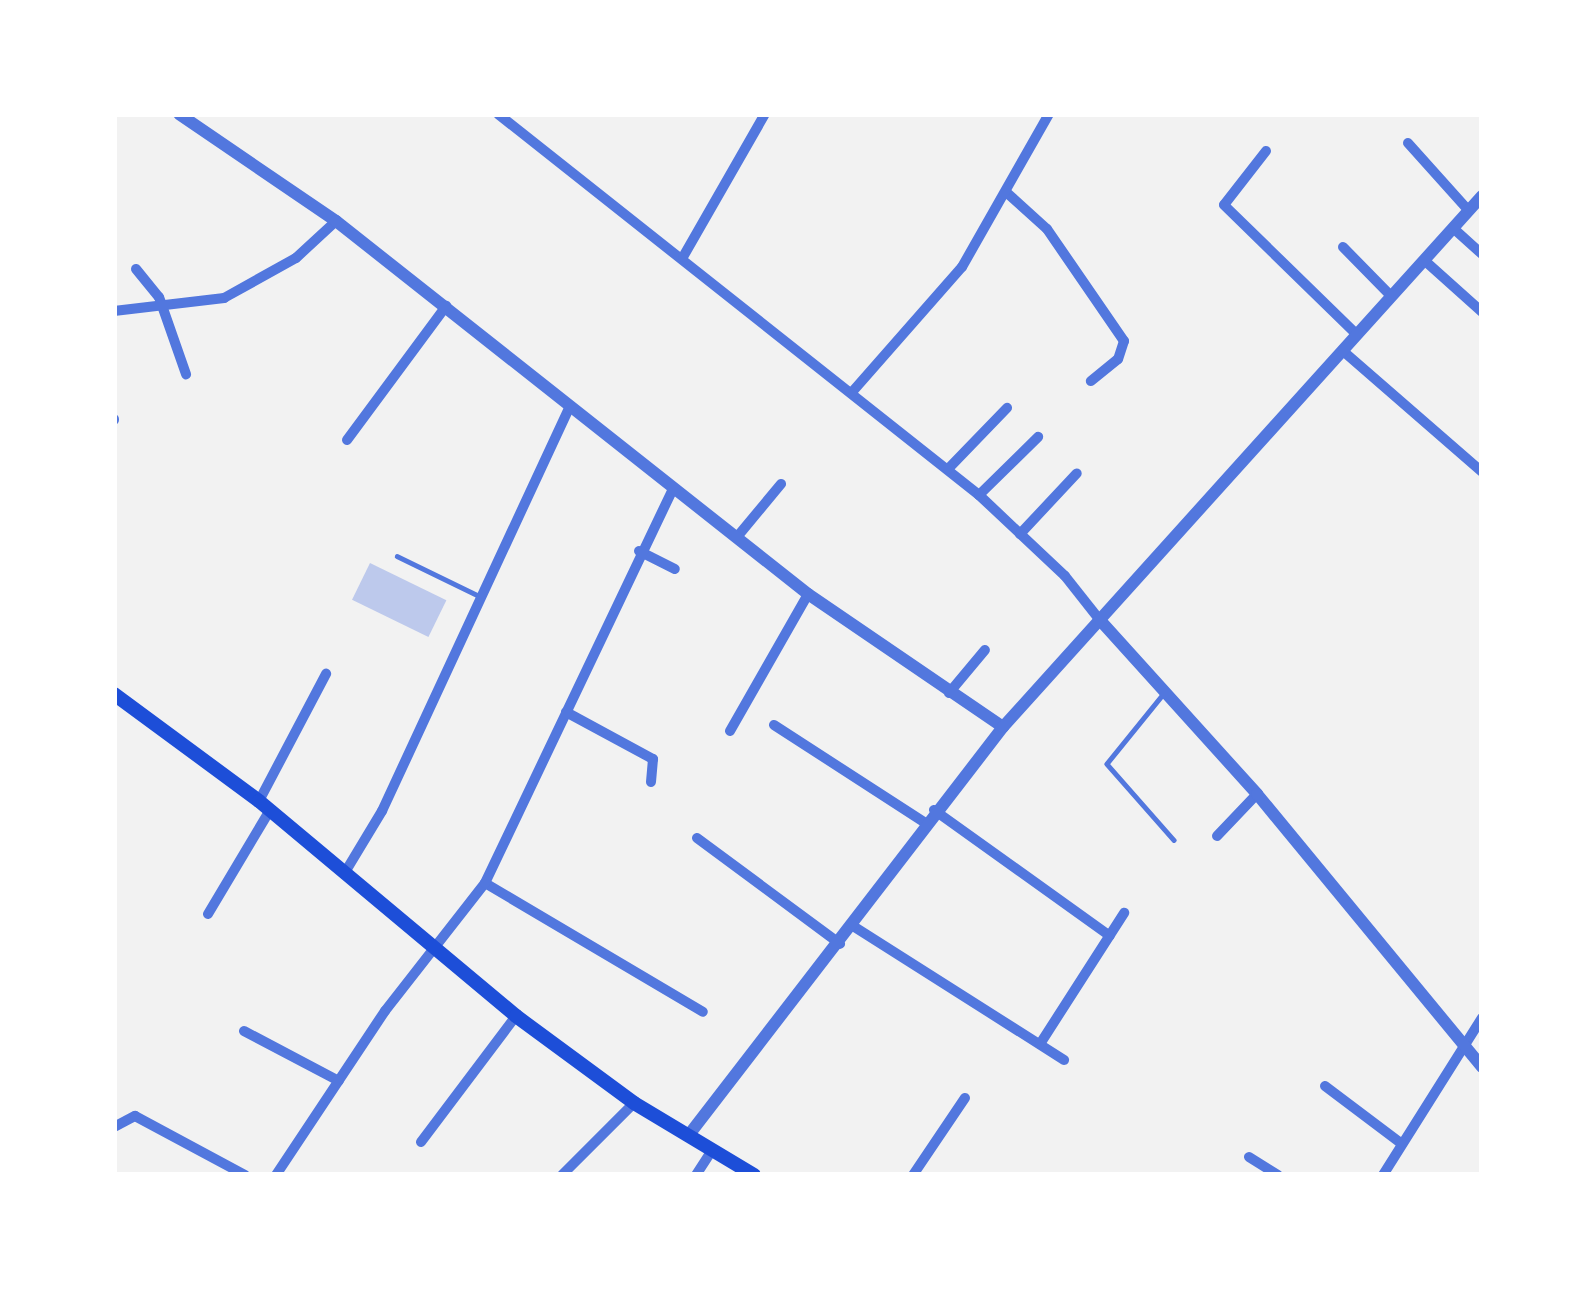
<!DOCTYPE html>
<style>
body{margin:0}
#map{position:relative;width:1596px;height:1289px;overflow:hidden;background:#f2f2f2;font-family:Karla,sans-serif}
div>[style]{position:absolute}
.building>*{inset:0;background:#bdc9ec;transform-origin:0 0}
.service>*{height:4.5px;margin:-2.25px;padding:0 2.25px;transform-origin:2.25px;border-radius:2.25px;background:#5277de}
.minor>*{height:10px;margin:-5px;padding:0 5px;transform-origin:5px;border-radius:5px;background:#5277de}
.tertiary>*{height:12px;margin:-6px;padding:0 6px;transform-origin:6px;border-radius:6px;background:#5277de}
.secondary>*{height:14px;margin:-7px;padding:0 7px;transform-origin:7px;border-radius:7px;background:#1d4ed8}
span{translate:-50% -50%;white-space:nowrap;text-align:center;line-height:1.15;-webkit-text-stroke:10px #fff;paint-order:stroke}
.frame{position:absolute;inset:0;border:117px solid #fff;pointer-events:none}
</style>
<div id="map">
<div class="building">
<div style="left:370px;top:563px;width:85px;height:41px;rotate:26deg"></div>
</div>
<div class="service">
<div style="left:397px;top:556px;width:91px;rotate:26deg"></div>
<div style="left:1162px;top:696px;width:87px;rotate:129deg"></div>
<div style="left:1107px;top:764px;width:101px;rotate:48.6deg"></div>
</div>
<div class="minor">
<div style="left:498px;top:114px;width:614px;rotate:38.38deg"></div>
<div style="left:979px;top:495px;width:118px;rotate:43.3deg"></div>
<div style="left:1065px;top:576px;width:55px;rotate:51.7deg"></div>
<div style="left:1408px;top:143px;width:91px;rotate:48.1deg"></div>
<div style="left:1266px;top:151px;width:68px;rotate:127.9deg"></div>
<div style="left:1224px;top:205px;width:186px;rotate:44.3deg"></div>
<div style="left:1006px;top:192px;width:55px;rotate:42.1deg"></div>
<div style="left:1047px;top:229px;width:136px;rotate:55.5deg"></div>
<div style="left:1124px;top:341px;width:19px;rotate:108deg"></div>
<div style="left:1118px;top:359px;width:35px;rotate:141deg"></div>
<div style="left:1453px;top:228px;width:39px;rotate:42deg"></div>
<div style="left:1343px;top:247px;width:69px;rotate:45.6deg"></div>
<div style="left:683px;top:257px;width:165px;rotate:-60.2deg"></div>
<div style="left:1424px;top:260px;width:78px;rotate:41.9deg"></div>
<div style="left:136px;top:269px;width:36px;rotate:51deg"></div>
<div style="left:159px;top:297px;width:82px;rotate:70.7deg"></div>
<div style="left:114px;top:311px;width:111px;rotate:-6.7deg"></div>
<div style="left:224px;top:298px;width:82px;rotate:-29.1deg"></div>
<div style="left:296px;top:258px;width:54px;rotate:-42.8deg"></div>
<div style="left:1343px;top:351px;width:184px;rotate:41deg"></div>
<div style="left:853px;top:391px;width:165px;rotate:-48.7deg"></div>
<div style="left:962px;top:267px;width:176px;rotate:-60.4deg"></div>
<div style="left:114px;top:419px;width:1px;rotate:90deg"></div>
<div style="left:347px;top:440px;width:167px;rotate:-53.5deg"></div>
<div style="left:948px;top:469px;width:85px;rotate:-46deg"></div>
<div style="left:979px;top:495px;width:83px;rotate:-44.5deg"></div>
<div style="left:1020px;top:534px;width:83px;rotate:-46.9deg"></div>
<div style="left:737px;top:537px;width:69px;rotate:-50.3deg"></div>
<div style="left:639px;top:551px;width:40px;rotate:26.6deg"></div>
<div style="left:949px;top:693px;width:56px;rotate:-50.1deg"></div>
<div style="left:566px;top:712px;width:99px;rotate:28.4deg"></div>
<div style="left:653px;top:759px;width:23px;rotate:95deg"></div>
<div style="left:774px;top:725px;width:179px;rotate:32.9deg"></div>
<div style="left:730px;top:731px;width:158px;rotate:-60.3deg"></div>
<div style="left:259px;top:801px;width:144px;rotate:-62.2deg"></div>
<div style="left:934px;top:810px;width:216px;rotate:35.6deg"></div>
<div style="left:1217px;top:836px;width:58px;rotate:-46.4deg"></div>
<div style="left:697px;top:838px;width:178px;rotate:36.5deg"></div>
<div style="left:344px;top:874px;width:74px;rotate:-58.9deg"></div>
<div style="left:382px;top:811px;width:444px;rotate:-65.1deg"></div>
<div style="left:485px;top:883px;width:253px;rotate:30.6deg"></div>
<div style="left:208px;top:914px;width:121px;rotate:-59.2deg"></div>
<div style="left:853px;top:926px;width:250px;rotate:32.4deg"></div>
<div style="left:244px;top:1031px;width:107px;rotate:27.8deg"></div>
<div style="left:1040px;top:1044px;width:156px;rotate:-57.3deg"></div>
<div style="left:1325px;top:1086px;width:96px;rotate:37deg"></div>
<div style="left:114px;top:1127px;width:24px;rotate:-28deg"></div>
<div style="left:135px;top:1116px;width:125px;rotate:28.2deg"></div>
<div style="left:421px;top:1142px;width:158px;rotate:-53deg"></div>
<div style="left:1249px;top:1157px;width:34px;rotate:32deg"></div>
<div style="left:276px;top:1175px;width:197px;rotate:-56.4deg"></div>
<div style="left:385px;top:1011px;width:162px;rotate:-52deg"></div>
<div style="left:485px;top:883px;width:437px;rotate:-64.5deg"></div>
<div style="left:562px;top:1175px;width:102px;rotate:-45deg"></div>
<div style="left:696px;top:1175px;width:30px;rotate:-57deg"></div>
<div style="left:913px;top:1175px;width:93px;rotate:-56deg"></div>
<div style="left:1383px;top:1175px;width:186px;rotate:-57.8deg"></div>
</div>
<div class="tertiary">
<div style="left:179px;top:114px;width:190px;rotate:34.3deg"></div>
<div style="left:336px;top:221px;width:602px;rotate:38.32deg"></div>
<div style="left:808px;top:594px;width:236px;rotate:34.3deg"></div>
<div style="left:1099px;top:619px;width:236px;rotate:47.9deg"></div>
<div style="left:1257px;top:794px;width:354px;rotate:50.5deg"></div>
<div style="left:688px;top:1136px;width:516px;rotate:-52.4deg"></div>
<div style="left:1003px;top:727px;width:715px;rotate:-47.95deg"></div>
</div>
<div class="secondary">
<div style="left:114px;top:694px;width:180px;rotate:36.4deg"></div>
<div style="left:259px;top:801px;width:335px;rotate:39.9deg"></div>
<div style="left:516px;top:1016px;width:147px;rotate:36.4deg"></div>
<div style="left:634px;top:1103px;width:140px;rotate:31deg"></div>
</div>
<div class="frame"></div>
</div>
